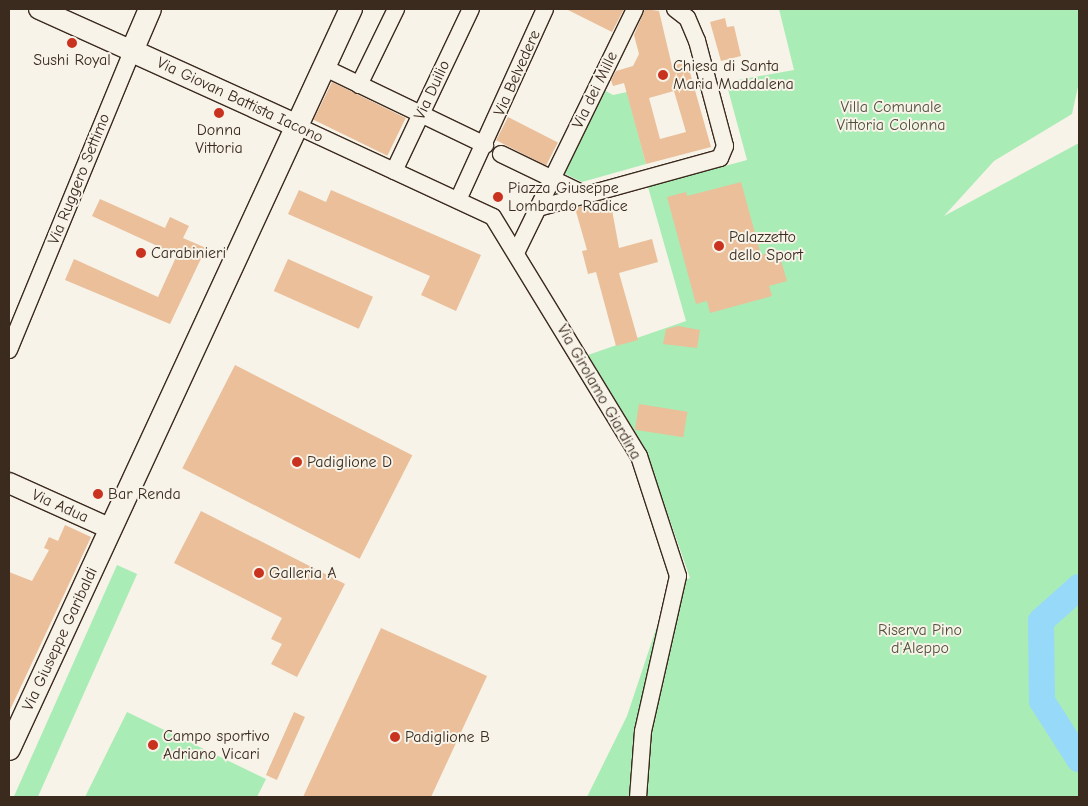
<!DOCTYPE html>
<style>
body{margin:0}
#map{position:relative;width:1088px;height:806px;overflow:hidden;background:#f7f3e8;font-family:"Comic Neue",sans-serif}
div>[style]{position:absolute}
.green>*{inset:0;background:#aaecb5;transform-origin:0 0}
.river>*{height:26px;margin:-13px;padding:0 13px;transform-origin:13px;border-radius:13px;background:#97d9f9}
.building>*{inset:0;background:#eabf9a;transform-origin:0 0}
.roads{filter:drop-shadow(1px 0 #3b2a1e) drop-shadow(-1px 0 #3b2a1e) drop-shadow(0 1px #3b2a1e) drop-shadow(0 -1px #3b2a1e)}
.minor>*{height:16px;margin:-8px;padding:0 8px;transform-origin:8px;border-radius:8px;background:#f7f3e8}
.tertiary>*{height:20px;margin:-10px;padding:0 10px;transform-origin:10px;border-radius:10px;background:#f7f3e8}
.secondary>*{height:22px;margin:-11px;padding:0 11px;transform-origin:11px;border-radius:11px;background:#f7f3e8}
.dots>*{width:14px;height:14px;translate:-50% -50%;box-sizing:border-box;border:2px solid #f7f3e8;border-radius:50%}
span{translate:-50% -50%;white-space:nowrap;text-align:center;line-height:1.15;-webkit-text-stroke:4px #f7f3e8;paint-order:stroke}
.poi-label{font-size:16px;color:#3b2a1e}
.left{translate:0 -50%;text-align:left}
.street-label{font-size:16px;color:#3b2a1e}
.park-label{font-size:16px;color:#51513c}
.frame{position:absolute;inset:0;border:10px solid #3b2a1e;pointer-events:none}
</style>
<div id="map">
<div class="green">
<div style="clip-path:polygon(779px 9px,1079px 9px,1079px 82px,1072px 114px,994px 161px,944px 216px,1079px 143px,1079px 797px,587px 797px,627px 716px,670px 587px,690px 578px,651px 466px,588px 355px,686px 321px,648px 187px,747px 160px,726px 82px,794px 70px)"></div>
<div style="clip-path:polygon(604px 90px,613px 95px,627px 92px,646px 164px,582px 182px,563px 173px)"></div>
<div style="left:117px;top:565px;width:22px;height:256px;rotate:24deg"></div>
<div style="clip-path:polygon(127px 712px,266px 779px,257px 797px,85px 797px)"></div>
</div>
<div class="river">
<div style="left:1079px;top:587px;width:51px;rotate:138.2deg"></div>
<div style="left:1041px;top:621px;width:80px;rotate:89.3deg"></div>
<div style="left:1042px;top:701px;width:69px;rotate:57.5deg"></div>
</div>
<div class="building">
<div style="clip-path:polygon(566px 9px,624px 9px,612px 32px)"></div>
<div style="clip-path:polygon(evenodd,645px 9px,659px 11px,672px 66px,687px 62px,711px 147px,646px 164px,624px 83px,613px 86px,611px 80px,616px 71px,633px 66px,639px 54px,634px 35px,645px 9px,674px 91px,686px 132px,660px 139px,649px 98px,674px 91px)"></div>
<div style="clip-path:polygon(725px 18px,727px 27px,734px 26px,741px 56px,721px 61px,710px 22px)"></div>
<div style="left:332px;top:82px;width:82px;height:42px;rotate:26deg"></div>
<div style="left:508px;top:117px;width:56px;height:26px;rotate:27deg"></div>
<div style="clip-path:polygon(741px 182px,761px 255px,778px 250px,787px 281px,769px 286px,772px 296px,710px 313px,707px 301px,696px 304px,667px 197px,686px 192px,687px 196px)"></div>
<div style="clip-path:polygon(299px 190px,326px 202px,331px 190px,481px 255px,456px 311px,421px 295px,430px 276px,288px 214px)"></div>
<div style="clip-path:polygon(100px 199px,165px 228px,170px 217px,189px 226px,183px 238px,206px 248px,170px 324px,65px 280px,74px 259px,158px 297px,177px 255px,92px 216px)"></div>
<div style="clip-path:polygon(610px 199px,619px 248px,652px 239px,658px 262px,619px 273px,638px 340px,616px 346px,596px 272px,588px 274px,582px 251px,587px 250px,575px 208px)"></div>
<div style="left:288px;top:259px;width:93px;height:35px;rotate:24deg"></div>
<div style="clip-path:polygon(678px 326px,700px 330px,697px 348px,663px 344px,666px 329px)"></div>
<div style="left:235px;top:365px;width:199px;height:116px;rotate:27deg"></div>
<div style="left:639px;top:404px;width:49px;height:26px;rotate:9deg"></div>
<div style="clip-path:polygon(201px 511px,345px 584px,297px 677px,271px 664px,282px 644px,271px 639px,282px 618px,174px 563px)"></div>
<div style="clip-path:polygon(65px 525px,91px 537px,9px 712px,9px 572px,32px 581px,49px 550px,44px 548px,49px 537px,58px 541px)"></div>
<div style="clip-path:polygon(381px 628px,487px 676px,431px 797px,303px 797px)"></div>
<div style="left:294px;top:712px;width:12px;height:69px;rotate:24deg"></div>
</div>
<div class="roads">
<div class="minor">
<div style="left:323px;top:67px;width:180px;rotate:25.7deg"></div>
<div style="left:359px;top:85px;width:85px;rotate:-64deg"></div>
<div style="left:295px;top:125px;width:218px;rotate:24.9deg"></div>
<div style="left:493px;top:217px;width:280px;rotate:58.6deg"></div>
<div style="left:639px;top:456px;width:126px;rotate:72deg"></div>
<div style="left:678px;top:576px;width:159px;rotate:102.7deg"></div>
<div style="left:643px;top:731px;width:66px;rotate:94.3deg"></div>
<div style="left:501px;top:154px;width:94px;rotate:25.8deg"></div>
<div style="left:586px;top:195px;width:139px;rotate:-15.4deg"></div>
<div style="left:720px;top:158px;width:13px;rotate:-67deg"></div>
<div style="left:725px;top:146px;width:109px;rotate:-104.9deg"></div>
<div style="left:697px;top:41px;width:25px;rotate:-113deg"></div>
<div style="left:687px;top:18px;width:15px;rotate:-143deg"></div>
<div style="left:394px;top:171px;width:179px;rotate:-64.6deg"></div>
<div style="left:458px;top:200px;width:210px;rotate:-65.5deg"></div>
<div style="left:538px;top:208px;width:50px;rotate:-15.2deg"></div>
<div style="left:516px;top:253px;width:271px;rotate:-64deg"></div>
<div style="left:9px;top:350px;width:323px;rotate:-67.6deg"></div>
</div>
<div class="tertiary">
<div style="left:39px;top:9px;width:102px;rotate:24.3deg"></div>
<div style="left:9px;top:483px;width:112px;rotate:24.3deg"></div>
</div>
<div class="secondary">
<div style="left:150px;top:9px;width:46px;rotate:113.2deg"></div>
<div style="left:132px;top:51px;width:179px;rotate:24.4deg"></div>
<div style="left:9px;top:749px;width:815px;rotate:-65.2deg"></div>
</div>
</div>
<div class="dots">
<div style="left:72px;top:43px;background:#c8321e"></div>
<div style="left:663px;top:75px;background:#c8321e"></div>
<div style="left:219px;top:113px;background:#c8321e"></div>
<div style="left:498px;top:197px;background:#c8321e"></div>
<div style="left:719px;top:246px;background:#c8321e"></div>
<div style="left:141px;top:253px;background:#c8321e"></div>
<div style="left:297px;top:462px;background:#c8321e"></div>
<div style="left:98px;top:494px;background:#c8321e"></div>
<div style="left:259px;top:573px;background:#c8321e"></div>
<div style="left:395px;top:737px;background:#c8321e"></div>
<div style="left:153px;top:745px;background:#c8321e"></div>
</div>
<div class="poi-label">
<span style="left:72px;top:60px">Sushi Royal</span>
<span class="left" style="left:673px;top:75px">Chiesa di Santa<br>Maria Maddalena</span>
<span style="left:219px;top:139px">Donna<br>Vittoria</span>
<span class="left" style="left:508px;top:197px">Piazza Giuseppe<br>Lombardo Radice</span>
<span class="left" style="left:729px;top:246px">Palazzetto<br>dello Sport</span>
<span class="left" style="left:151px;top:253px">Carabinieri</span>
<span class="left" style="left:307px;top:462px">Padiglione D</span>
<span class="left" style="left:108px;top:494px">Bar Renda</span>
<span class="left" style="left:269px;top:573px">Galleria A</span>
<span class="left" style="left:163px;top:745px">Campo sportivo<br>Adriano Vicari</span>
<span class="left" style="left:405px;top:737px">Padiglione B</span>
</div>
<div class="street-label">
<span style="left:517px;top:73px;rotate:-66deg">Via Belvedere</span>
<span style="left:432px;top:90px;rotate:-65deg">Via Duilio</span>
<span style="left:595px;top:90px;rotate:-64deg">Via dei Mille</span>
<span style="left:240px;top:100px;rotate:25deg">Via Giovan Battista Iacono</span>
<span style="left:79px;top:179px;rotate:-68deg">Via Ruggero Settimo</span>
<span style="left:599px;top:392px;rotate:60deg">Via Girolamo Giardina</span>
<span style="left:60px;top:506px;rotate:24deg">Via Adua</span>
<span style="left:60px;top:639px;rotate:-65deg">Via Giuseppe Garibaldi</span>
</div>
<div class="park-label">
<span style="left:891px;top:116px">Villa Comunale<br>Vittoria Colonna</span>
<span style="left:920px;top:639px">Riserva Pino<br>d'Aleppo</span>
</div>
<div class="frame"></div>
</div>
